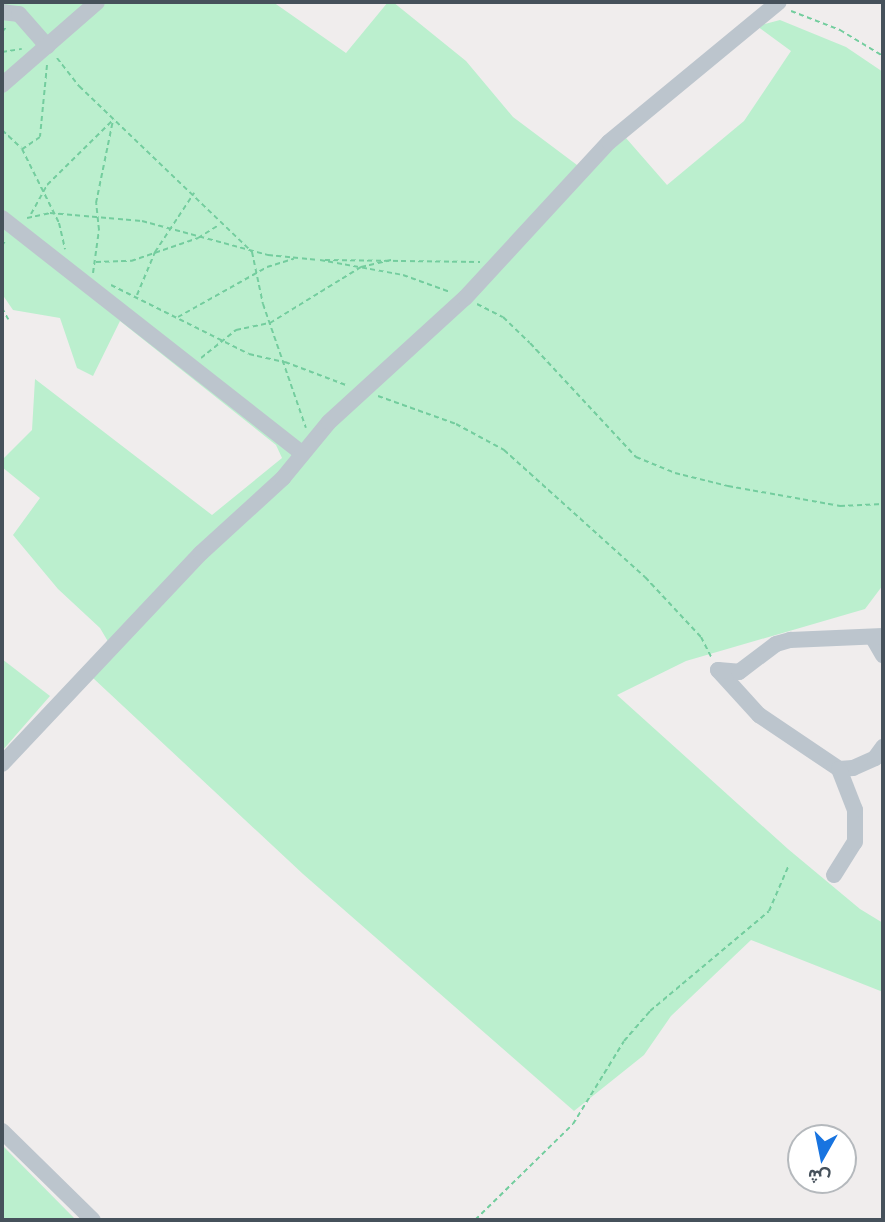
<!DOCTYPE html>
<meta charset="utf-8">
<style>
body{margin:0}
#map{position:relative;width:885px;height:1222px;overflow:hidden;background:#f0eded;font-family:"Golos Text",Vazirmatn,sans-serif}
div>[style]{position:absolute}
.green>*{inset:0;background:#bbefce}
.path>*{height:2px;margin-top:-1px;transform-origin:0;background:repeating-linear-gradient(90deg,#73cd9e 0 5px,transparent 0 8.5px)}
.minor>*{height:16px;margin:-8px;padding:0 8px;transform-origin:8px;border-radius:8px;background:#bcc5cd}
span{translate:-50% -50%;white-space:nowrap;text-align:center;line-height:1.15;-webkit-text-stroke:6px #fff;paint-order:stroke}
.frame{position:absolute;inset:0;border:4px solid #46515b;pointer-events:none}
.north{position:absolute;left:787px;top:1124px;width:70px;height:70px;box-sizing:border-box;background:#fff;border:2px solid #b5b9bd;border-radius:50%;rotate:189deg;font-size:19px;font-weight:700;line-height:28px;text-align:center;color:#46515b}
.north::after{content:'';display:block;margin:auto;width:24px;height:32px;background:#1874e0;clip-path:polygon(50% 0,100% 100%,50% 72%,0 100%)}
</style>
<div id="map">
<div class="green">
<div style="clip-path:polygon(2px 2px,273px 2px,346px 53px,388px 2px,393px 2px,466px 61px,513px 117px,585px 171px,626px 138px,667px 185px,744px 121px,791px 51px,757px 26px,780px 20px,846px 47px,883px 72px,883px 585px,865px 609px,686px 661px,617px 695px,788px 849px,860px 909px,883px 923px,883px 992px,751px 940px,671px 1016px,644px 1055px,574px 1111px,303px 874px,93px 678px,113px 650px,100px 628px,58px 589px,13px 535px,40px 498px,2px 467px,2px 460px,32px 430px,35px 379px,212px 515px,282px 458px,276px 445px,120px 321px,93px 376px,77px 368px,60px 318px,13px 310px,2px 294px)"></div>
<div style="clip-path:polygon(2px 659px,50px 696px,2px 751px)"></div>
<div style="clip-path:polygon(2px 1145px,76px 1220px,2px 1220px)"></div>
</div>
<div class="path">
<div style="left:791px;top:11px;width:53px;rotate:21.2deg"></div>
<div style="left:840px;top:30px;width:50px;rotate:31.2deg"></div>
<div style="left:2px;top:32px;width:6px;rotate:-51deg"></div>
<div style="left:2px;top:52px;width:20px;rotate:-9deg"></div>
<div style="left:57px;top:58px;width:36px;rotate:52deg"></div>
<div style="left:79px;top:86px;width:240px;rotate:43.8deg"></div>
<div style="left:252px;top:252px;width:53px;rotate:78.1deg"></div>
<div style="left:263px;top:304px;width:131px;rotate:70.9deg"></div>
<div style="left:47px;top:65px;width:72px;rotate:95.6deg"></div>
<div style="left:40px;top:137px;width:22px;rotate:146deg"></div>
<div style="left:22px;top:149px;width:83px;rotate:63.4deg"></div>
<div style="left:59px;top:223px;width:27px;rotate:77deg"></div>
<div style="left:2px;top:130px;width:26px;rotate:43deg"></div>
<div style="left:31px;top:214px;width:33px;rotate:-61deg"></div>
<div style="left:47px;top:185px;width:94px;rotate:-44.6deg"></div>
<div style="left:27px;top:218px;width:24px;rotate:-12deg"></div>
<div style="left:50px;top:213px;width:92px;rotate:5deg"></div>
<div style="left:142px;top:221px;width:131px;rotate:15.1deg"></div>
<div style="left:268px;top:255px;width:51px;rotate:5.6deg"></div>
<div style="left:2px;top:246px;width:8px;rotate:-60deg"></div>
<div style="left:320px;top:260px;width:84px;rotate:10.2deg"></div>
<div style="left:403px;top:275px;width:50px;rotate:19.9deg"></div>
<div style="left:325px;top:260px;width:155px;rotate:0.7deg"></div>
<div style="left:96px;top:262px;width:35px;rotate:-2deg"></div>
<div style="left:131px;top:261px;width:71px;rotate:-18.9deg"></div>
<div style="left:198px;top:238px;width:25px;rotate:-32deg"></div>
<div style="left:93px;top:273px;width:43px;rotate:-82.1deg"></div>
<div style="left:99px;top:230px;width:27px;rotate:-96deg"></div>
<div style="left:96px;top:203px;width:85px;rotate:-78.4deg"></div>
<div style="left:111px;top:285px;width:154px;rotate:26.6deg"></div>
<div style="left:249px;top:354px;width:37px;rotate:13deg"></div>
<div style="left:285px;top:362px;width:65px;rotate:20.7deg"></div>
<div style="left:137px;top:295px;width:47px;rotate:-67.3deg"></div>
<div style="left:155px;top:252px;width:71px;rotate:-56.5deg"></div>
<div style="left:477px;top:304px;width:29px;rotate:27deg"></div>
<div style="left:503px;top:317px;width:37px;rotate:44deg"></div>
<div style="left:530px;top:343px;width:156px;rotate:47.1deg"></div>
<div style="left:636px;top:457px;width:42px;rotate:22.3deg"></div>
<div style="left:675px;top:473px;width:55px;rotate:13.8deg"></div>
<div style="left:728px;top:486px;width:114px;rotate:10.1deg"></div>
<div style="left:840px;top:506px;width:43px;rotate:-2.7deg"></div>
<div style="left:2px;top:308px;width:13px;rotate:61deg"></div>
<div style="left:178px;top:317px;width:102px;rotate:-29.3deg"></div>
<div style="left:267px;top:267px;width:28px;rotate:-17deg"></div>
<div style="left:201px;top:358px;width:45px;rotate:-38.7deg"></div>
<div style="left:236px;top:330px;width:35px;rotate:-12deg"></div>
<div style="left:270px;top:323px;width:107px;rotate:-31.6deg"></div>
<div style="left:361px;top:267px;width:32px;rotate:-13deg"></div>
<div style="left:378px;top:396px;width:83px;rotate:19.7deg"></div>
<div style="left:456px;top:424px;width:55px;rotate:28.4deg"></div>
<div style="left:504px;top:450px;width:190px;rotate:42deg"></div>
<div style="left:645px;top:577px;width:82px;rotate:47deg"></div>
<div style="left:701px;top:637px;width:22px;rotate:63deg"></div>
<div style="left:475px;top:1220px;width:137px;rotate:-44.4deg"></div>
<div style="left:573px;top:1124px;width:97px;rotate:-58.4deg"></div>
<div style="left:624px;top:1041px;width:40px;rotate:-49deg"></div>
<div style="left:650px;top:1011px;width:155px;rotate:-40deg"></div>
<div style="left:769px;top:911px;width:48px;rotate:-66.6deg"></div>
</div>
<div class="minor">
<div style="left:2px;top:12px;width:17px;rotate:7deg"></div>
<div style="left:19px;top:14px;width:43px;rotate:48.8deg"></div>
<div style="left:2px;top:85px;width:126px;rotate:-41.1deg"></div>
<div style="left:2px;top:218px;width:382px;rotate:38.1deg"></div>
<div style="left:873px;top:638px;width:20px;rotate:60deg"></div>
<div style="left:718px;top:670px;width:61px;rotate:47.7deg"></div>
<div style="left:759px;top:715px;width:97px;rotate:34deg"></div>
<div style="left:839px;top:769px;width:14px;rotate:-4deg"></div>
<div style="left:853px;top:768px;width:24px;rotate:-24deg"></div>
<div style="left:875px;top:758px;width:14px;rotate:-54deg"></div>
<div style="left:718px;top:670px;width:21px;rotate:5deg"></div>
<div style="left:739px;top:672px;width:46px;rotate:-37.1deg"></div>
<div style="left:776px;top:644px;width:15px;rotate:-16deg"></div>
<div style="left:790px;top:640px;width:93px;rotate:-2.5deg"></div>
<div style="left:2px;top:764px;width:290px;rotate:-46.7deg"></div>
<div style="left:201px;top:553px;width:111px;rotate:-42.4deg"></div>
<div style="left:283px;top:478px;width:72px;rotate:-50.6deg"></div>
<div style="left:329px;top:422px;width:184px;rotate:-42.4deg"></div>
<div style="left:465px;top:298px;width:212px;rotate:-47.3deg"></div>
<div style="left:609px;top:142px;width:220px;rotate:-39.5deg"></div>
<div style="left:834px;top:875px;width:39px;rotate:-58deg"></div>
<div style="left:855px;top:842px;width:32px;rotate:-90deg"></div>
<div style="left:855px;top:810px;width:44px;rotate:-111.3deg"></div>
<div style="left:2px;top:1131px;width:127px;rotate:44.4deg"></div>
</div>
<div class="frame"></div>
<div class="north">ش</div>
</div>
